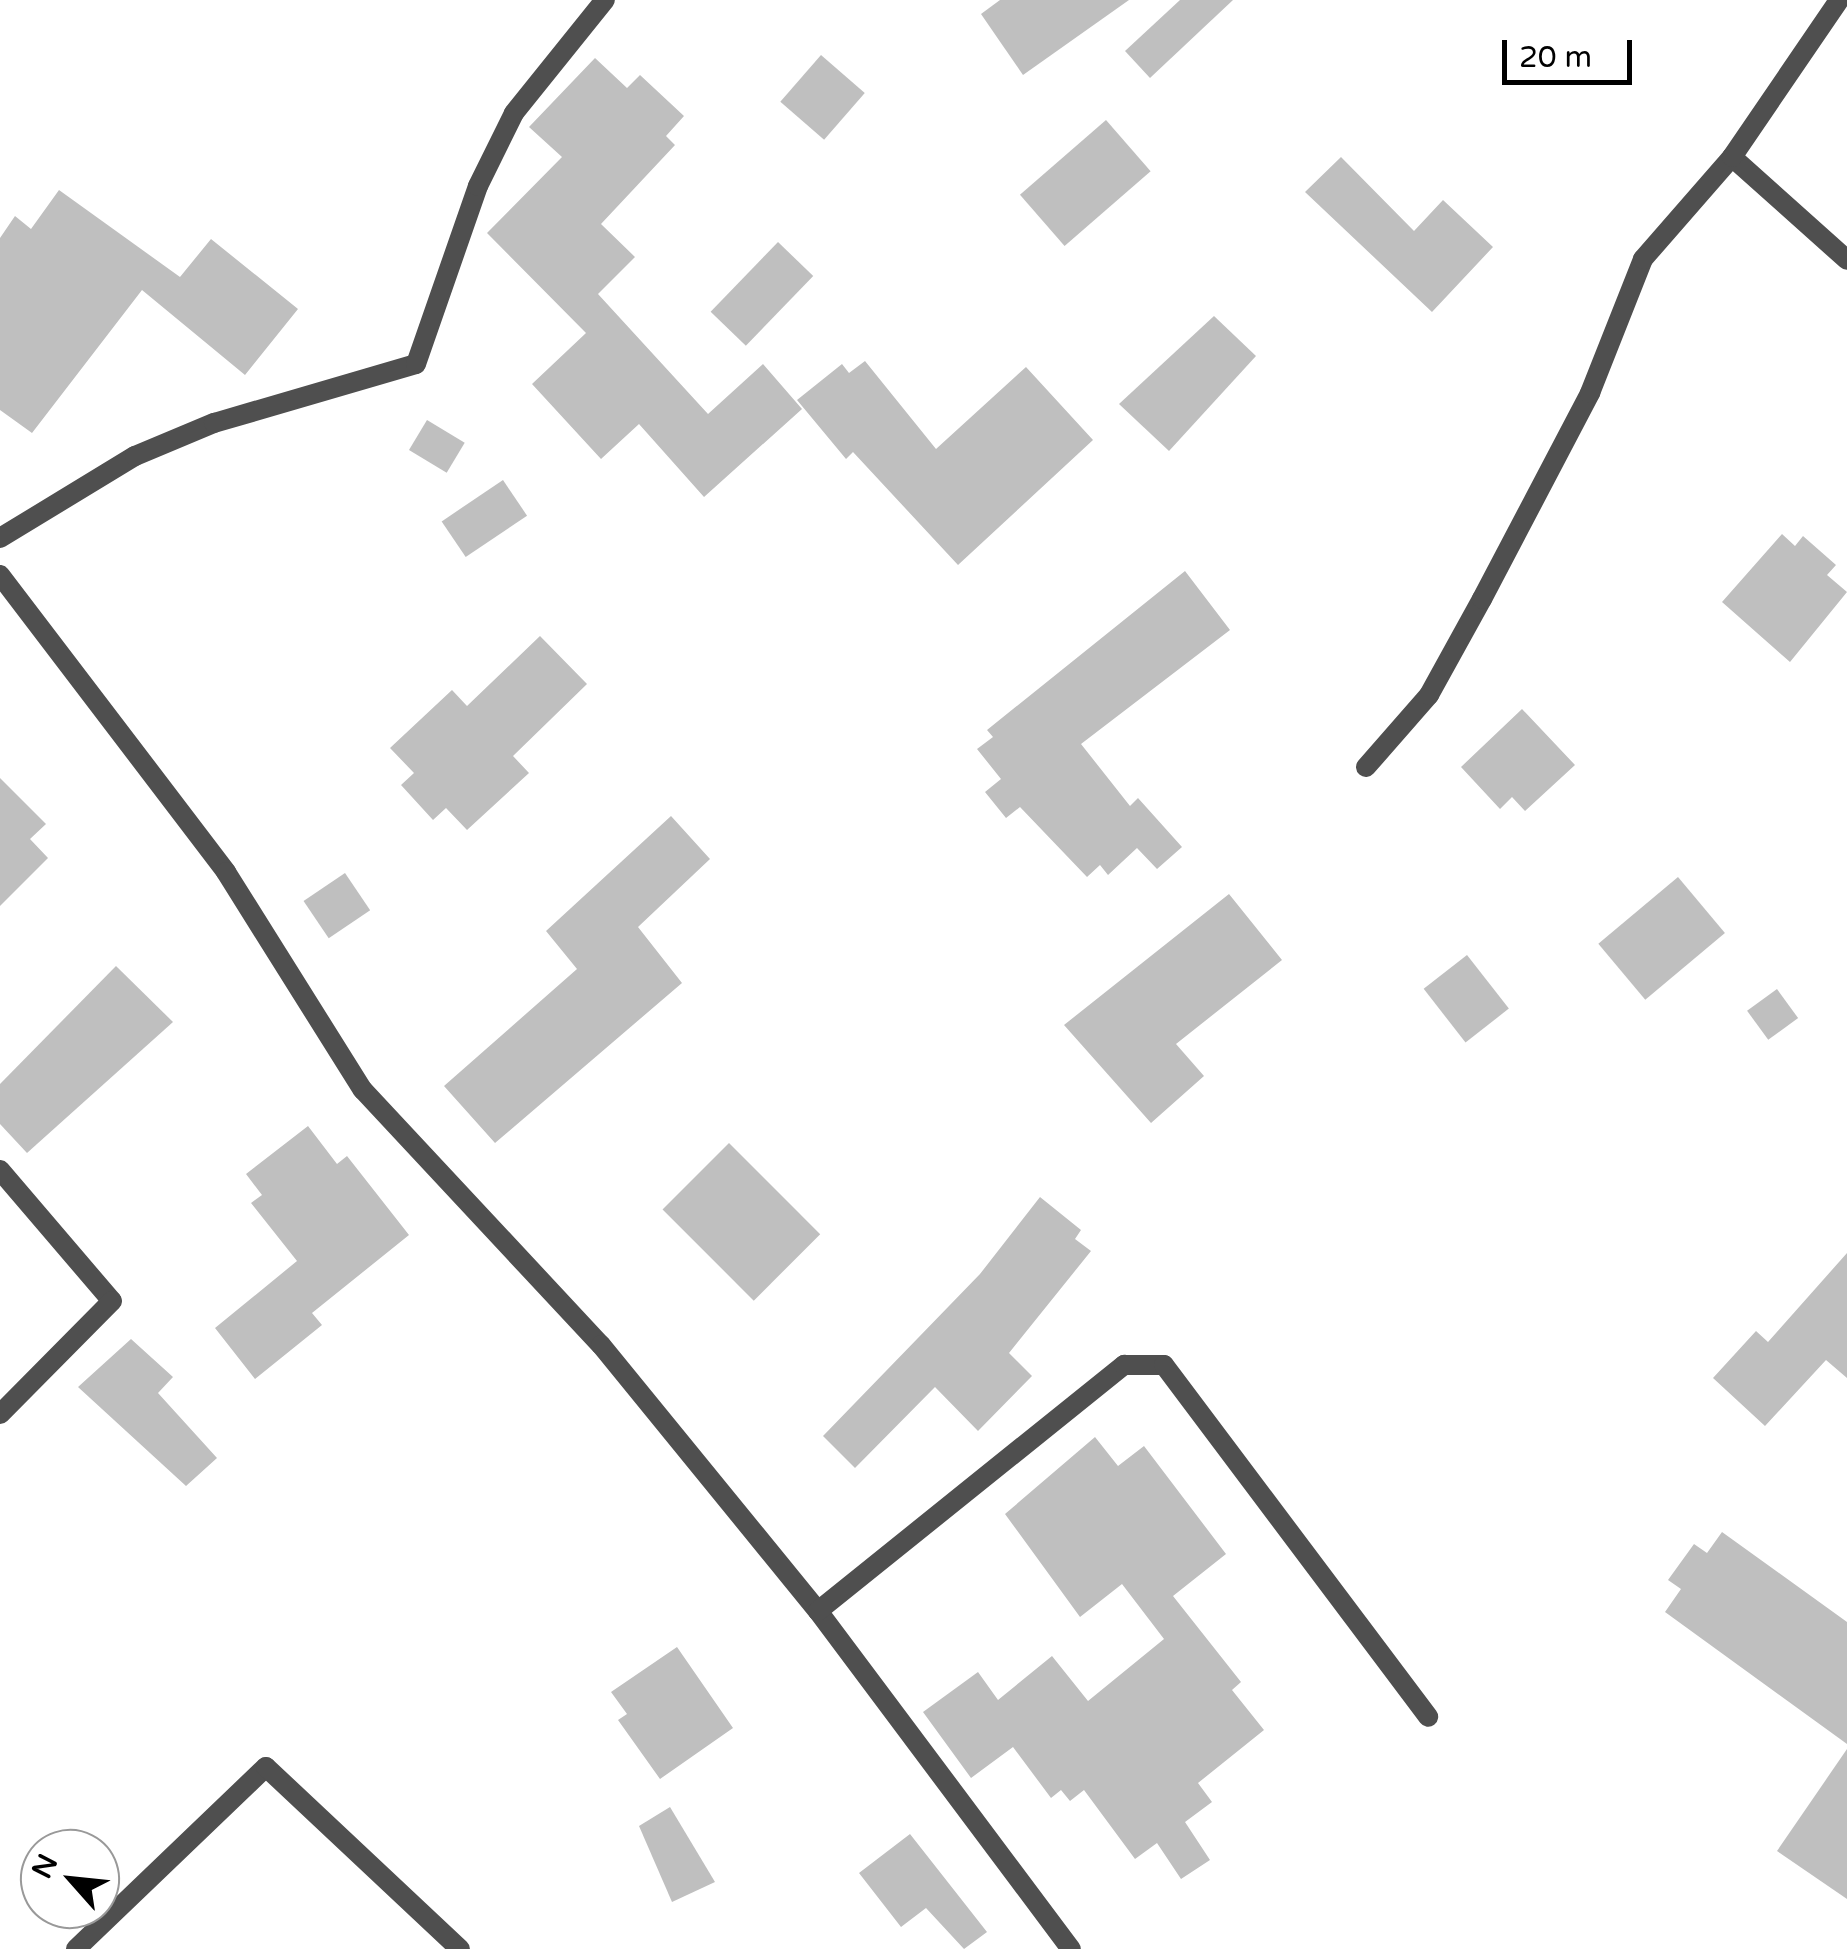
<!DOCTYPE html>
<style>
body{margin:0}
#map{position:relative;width:1847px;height:1949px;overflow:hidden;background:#fff;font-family:"Varela Round",sans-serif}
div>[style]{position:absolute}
.building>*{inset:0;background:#bfbfbf;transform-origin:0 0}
.minor>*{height:20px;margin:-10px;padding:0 10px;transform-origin:10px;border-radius:10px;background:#4f4f4f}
span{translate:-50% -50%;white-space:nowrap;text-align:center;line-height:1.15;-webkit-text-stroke:9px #fff;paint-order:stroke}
.north{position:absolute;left:20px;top:1829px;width:100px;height:100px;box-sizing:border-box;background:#fff;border:2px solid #999;border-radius:50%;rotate:297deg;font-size:28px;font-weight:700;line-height:40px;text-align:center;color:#000}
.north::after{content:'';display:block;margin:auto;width:35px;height:45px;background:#000;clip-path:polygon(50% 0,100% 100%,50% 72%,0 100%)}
.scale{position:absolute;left:1502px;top:40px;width:130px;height:45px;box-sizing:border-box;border:5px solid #000;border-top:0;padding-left:12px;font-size:30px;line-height:35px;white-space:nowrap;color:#000;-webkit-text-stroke:8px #fff;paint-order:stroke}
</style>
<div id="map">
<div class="building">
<div style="clip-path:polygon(1000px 0,1129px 0,1023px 75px,981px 14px)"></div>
<div style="clip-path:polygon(1180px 0,1233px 0,1150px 78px,1125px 51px)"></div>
<div style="left:821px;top:55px;width:58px;height:62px;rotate:41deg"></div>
<div style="clip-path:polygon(595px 58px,627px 88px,640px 75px,684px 116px,666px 136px,675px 145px,601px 224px,635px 257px,598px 294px,708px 414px,763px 364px,802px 409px,704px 497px,639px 424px,601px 459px,532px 384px,586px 333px,487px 233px,562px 157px,529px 127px)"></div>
<div style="left:1106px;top:120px;width:68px;height:114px;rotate:49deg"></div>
<div style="clip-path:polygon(1341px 157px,1414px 231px,1443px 200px,1493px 247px,1432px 312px,1305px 192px)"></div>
<div style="clip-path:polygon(59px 190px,180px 277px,211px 239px,298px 309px,245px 375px,142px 290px,32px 433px,0 410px,0 238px,15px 216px,31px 229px)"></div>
<div style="left:778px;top:242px;width:49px;height:97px;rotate:44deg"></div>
<div style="clip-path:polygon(1214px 316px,1256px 356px,1169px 451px,1119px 404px)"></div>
<div style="clip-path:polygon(865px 361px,936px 449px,1026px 367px,1093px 440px,958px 565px,853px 452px,846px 459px,797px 400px,842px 364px,849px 373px)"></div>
<div style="left:427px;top:420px;width:44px;height:35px;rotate:31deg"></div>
<div style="left:503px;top:480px;width:43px;height:74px;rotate:56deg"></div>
<div style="clip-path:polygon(1782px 534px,1795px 546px,1803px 536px,1836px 565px,1827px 575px,1847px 592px,1790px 662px,1722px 602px)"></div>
<div style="clip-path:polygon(1185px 571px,1230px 630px,1081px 744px,1130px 806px,1138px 798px,1182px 847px,1157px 869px,1137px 848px,1108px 875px,1100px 865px,1087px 877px,1020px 807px,1006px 818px,985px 792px,1001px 779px,977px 749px,993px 737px,987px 730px)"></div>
<div style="clip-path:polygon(540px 636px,587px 684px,513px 756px,529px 773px,467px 830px,446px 808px,433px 820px,401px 785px,414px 773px,390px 748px,452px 690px,467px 706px)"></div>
<div style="clip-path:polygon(1522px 709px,1575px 765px,1525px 811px,1512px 797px,1500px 809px,1461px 767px)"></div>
<div style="clip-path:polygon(0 778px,46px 824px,30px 839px,48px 858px,0 906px)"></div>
<div style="clip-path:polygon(671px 816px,710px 859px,638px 927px,682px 983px,495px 1143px,444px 1086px,577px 969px,546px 931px)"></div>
<div style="left:345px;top:873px;width:45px;height:50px;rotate:56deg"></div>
<div style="left:1678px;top:877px;width:73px;height:104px;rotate:50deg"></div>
<div style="clip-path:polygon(1229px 894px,1282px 960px,1176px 1044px,1204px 1076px,1151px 1123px,1064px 1025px)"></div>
<div style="left:1467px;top:955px;width:68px;height:55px;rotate:52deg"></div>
<div style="clip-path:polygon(116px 966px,173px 1022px,27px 1153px,0 1124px,0 1084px)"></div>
<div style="left:1777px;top:989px;width:36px;height:37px;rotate:54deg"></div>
<div style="clip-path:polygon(308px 1126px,337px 1164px,347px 1156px,409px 1235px,312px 1313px,322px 1325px,255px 1379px,215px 1328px,297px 1261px,251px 1203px,262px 1195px,246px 1174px)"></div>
<div style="left:729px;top:1143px;width:129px;height:94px;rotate:45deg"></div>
<div style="clip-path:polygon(1040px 1197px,1081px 1230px,1075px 1239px,1091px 1251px,1009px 1353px,1032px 1376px,978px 1431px,935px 1387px,855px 1468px,823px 1436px,980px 1274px)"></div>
<div style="clip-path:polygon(1847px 1253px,1847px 1378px,1826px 1360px,1765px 1426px,1713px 1378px,1756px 1331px,1768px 1342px)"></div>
<div style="clip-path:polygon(131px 1339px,173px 1377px,158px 1393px,217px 1458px,186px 1486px,78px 1387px)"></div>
<div style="clip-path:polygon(1095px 1437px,1118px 1466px,1144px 1446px,1226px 1554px,1173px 1596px,1241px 1682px,1232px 1690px,1264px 1730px,1198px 1783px,1212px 1802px,1185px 1822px,1210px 1860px,1181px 1879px,1157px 1843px,1135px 1859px,1084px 1790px,1070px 1801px,1061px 1790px,1051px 1798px,1013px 1747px,971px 1778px,923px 1712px,978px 1672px,998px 1700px,1052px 1656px,1088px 1701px,1164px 1639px,1122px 1584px,1080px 1617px,1005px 1514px)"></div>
<div style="clip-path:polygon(1722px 1532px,1847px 1622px,1847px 1744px,1665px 1612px,1681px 1589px,1668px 1580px,1694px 1544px,1707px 1553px)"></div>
<div style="clip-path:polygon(677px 1647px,733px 1728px,660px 1779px,618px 1720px,627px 1714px,611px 1692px)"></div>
<div style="clip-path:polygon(1847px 1749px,1847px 1899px,1777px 1851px)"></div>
<div style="clip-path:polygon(670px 1807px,715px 1882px,672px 1902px,639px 1826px)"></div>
<div style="clip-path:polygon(910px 1834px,987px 1932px,964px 1949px,926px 1908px,901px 1927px,859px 1873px)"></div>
</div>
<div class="minor">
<div style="left:1732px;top:157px;width:154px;rotate:41.8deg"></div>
<div style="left:0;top:538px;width:158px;rotate:-31.3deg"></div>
<div style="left:135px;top:456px;width:86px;rotate:-22.7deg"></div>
<div style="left:214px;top:423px;width:210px;rotate:-16.3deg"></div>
<div style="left:416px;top:364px;width:188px;rotate:-70.8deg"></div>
<div style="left:478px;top:186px;width:81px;rotate:-63.7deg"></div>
<div style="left:514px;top:113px;width:145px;rotate:-51.2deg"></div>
<div style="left:0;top:575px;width:373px;rotate:52.7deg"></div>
<div style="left:226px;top:872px;width:257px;rotate:57.9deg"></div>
<div style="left:363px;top:1090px;width:349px;rotate:47deg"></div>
<div style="left:601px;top:1345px;width:343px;rotate:50.8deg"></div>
<div style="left:818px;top:1611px;width:422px;rotate:53.2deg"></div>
<div style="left:1366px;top:767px;width:96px;rotate:-48.8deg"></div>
<div style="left:1429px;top:695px;width:110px;rotate:-61.1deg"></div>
<div style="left:1482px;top:599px;width:233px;rotate:-62.3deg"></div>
<div style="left:1590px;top:393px;width:144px;rotate:-68.4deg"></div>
<div style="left:1643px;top:259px;width:135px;rotate:-48.9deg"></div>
<div style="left:1732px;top:157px;width:190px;rotate:-55.7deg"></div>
<div style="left:0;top:1170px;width:172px;rotate:49.5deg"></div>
<div style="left:112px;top:1301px;width:159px;rotate:134.7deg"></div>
<div style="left:818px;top:1611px;width:393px;rotate:-38.8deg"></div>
<div style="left:1124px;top:1365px;width:40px"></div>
<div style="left:1164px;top:1365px;width:440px;rotate:53.1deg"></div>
<div style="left:76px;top:1949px;width:263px;rotate:-43.8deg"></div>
<div style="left:266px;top:1767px;width:266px;rotate:43.2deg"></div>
</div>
<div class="north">N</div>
<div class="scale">20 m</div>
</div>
